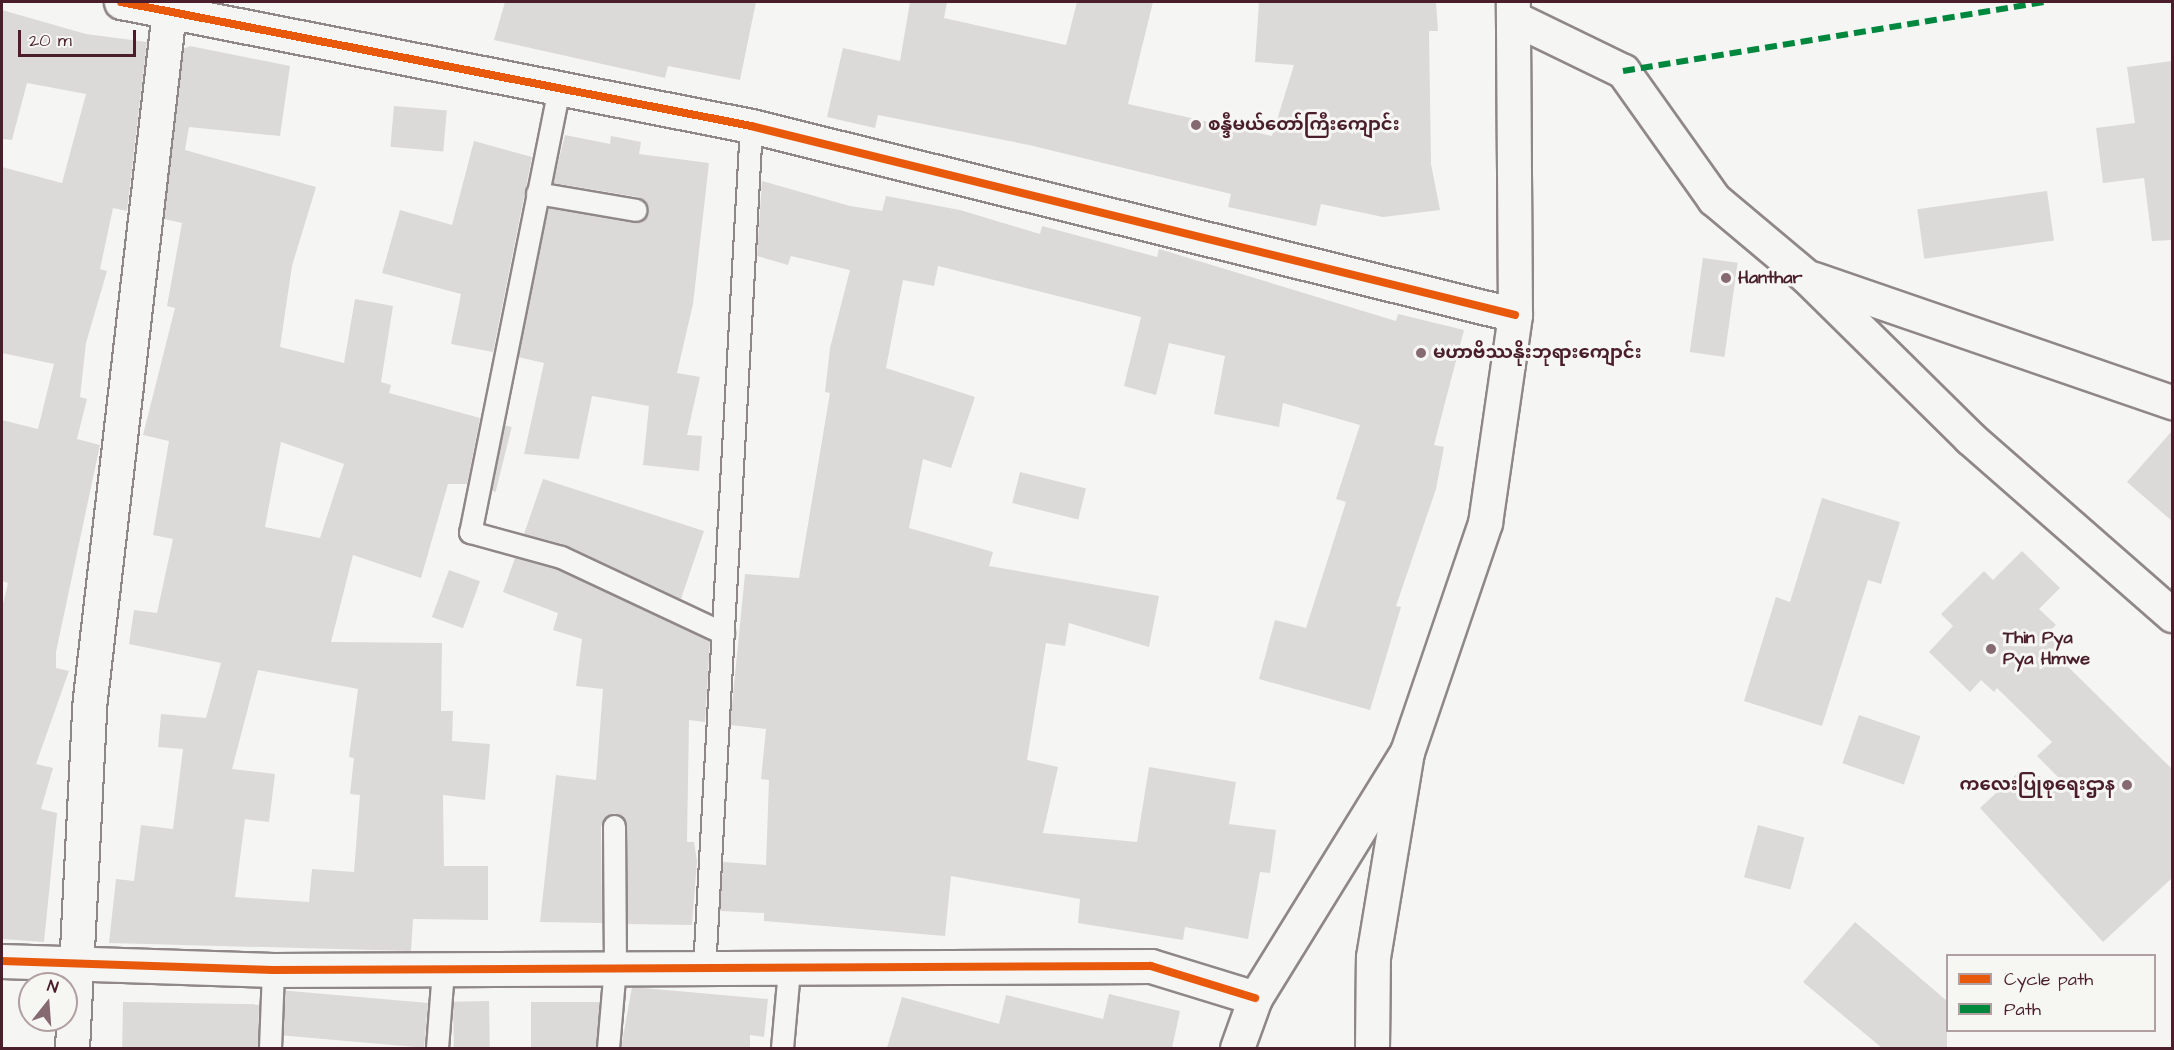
<!DOCTYPE html>
<meta charset="utf-8">
<style>
body{margin:0}
#map{position:relative;width:2174px;height:1050px;overflow:hidden;background:#f5f5f3;font-family:"Architects Daughter","Noto Sans Myanmar",sans-serif}
div>[style]{position:absolute}
.building>*{inset:0;background:#dcdad9;transform-origin:0 0}
.roads{filter:drop-shadow(2px 0 #8f8788) drop-shadow(-2px 0 #8f8788) drop-shadow(0 2px #8f8788) drop-shadow(0 -2px #8f8788)}
.service>*{height:21px;margin:-10.5px;padding:0 10.5px;transform-origin:10.5px;border-radius:10.5px;background:#f5f5f3}
.minor>*{height:33px;margin:-16.5px;padding:0 16.5px;transform-origin:16.5px;border-radius:16.5px;background:#f5f5f3}
.secondary>*{height:33px;margin:-16.5px;padding:0 16.5px;transform-origin:16.5px;border-radius:16.5px;background:#f5f5f3}
.primary>*{height:33px;margin:-16.5px;padding:0 16.5px;transform-origin:16.5px;border-radius:16.5px;background:#f5f5f3}
.quiet>*{height:6px;margin-top:-3px;transform-origin:0;background:repeating-linear-gradient(90deg,#00873e 0 12px,transparent 0 18px)}
.cycleway>*{height:8px;margin:-4px;padding:0 4px;transform-origin:4px;border-radius:4px;background:#e8590c}
.dots>*{width:16px;height:16px;translate:-50% -50%;box-sizing:border-box;border:3px solid #f6f6f2;border-radius:50%}
span{translate:-50% -50%;white-space:nowrap;text-align:center;line-height:1.15;-webkit-text-stroke:6px #f6f6f2;paint-order:stroke}
.poi-label{font-size:18px;color:#4a1f2b;font-weight:700}
.left{translate:0 -50%;text-align:left}
.right{translate:-100% -50%;text-align:right}
.frame{position:absolute;inset:0;border:3px solid #4a1f2b;pointer-events:none}
.legend{position:absolute;left:1946px;top:954px;width:210px;height:78px;box-sizing:border-box;background:#f6f6f2;border:2px solid #b1a0a2;margin:0;padding:8px 10px;list-style:none;font-size:18px;color:#4a1f2b}
.legend li{display:flex;align-items:center;gap:12px;height:30px}
.legend b{width:30px;border:2px solid #b1a0a2}
.north{position:absolute;left:18px;top:972px;width:60px;height:60px;box-sizing:border-box;background:#f6f6f2;border:2px solid #b1a0a2;border-radius:50%;rotate:17deg;font-size:16px;font-weight:700;line-height:24px;text-align:center;color:#4a1f2b}
.north::after{content:'';display:block;margin:auto;width:21px;height:27px;background:#866a71;clip-path:polygon(50% 0,100% 100%,50% 72%,0 100%)}
.scale{position:absolute;left:18px;top:30px;width:118px;height:27px;box-sizing:border-box;border:3px solid #4a1f2b;border-top:0;padding-left:8px;font-size:18px;line-height:21px;white-space:nowrap;color:#4a1f2b;-webkit-text-stroke:4px #f6f6f2;paint-order:stroke}
</style>
<div id="map">
<div class="building">
<div style="clip-path:polygon(505px 2px,756px 2px,740px 80px,668px 66px,665px 78px,494px 40px)"></div>
<div style="clip-path:polygon(910px 2px,947px 2px,944px 18px,1066px 45px,1077px 2px,1153px 2px,1128px 104px,1272px 136px,1294px 65px,1255px 62px,1259px 2px,1436px 2px,1438px 31px,1429px 31px,1431px 164px,1440px 210px,1383px 217px,1321px 204px,1316px 226px,1228px 207px,1231px 194px,1029px 145px,878px 115px,875px 128px,827px 117px,843px 48px,900px 61px)"></div>
<div style="clip-path:polygon(2px 10px,86px 34px,147px 42px,127px 211px,113px 208px,100px 269px,107px 271px,86px 343px,80px 397px,87px 399px,77px 439px,100px 445px,56px 652px,56px 668px,69px 671px,36px 764px,53px 768px,41px 809px,57px 813px,44px 942px,2px 939px,2px 608px,8px 583px,2px 581px,2px 420px,38px 429px,54px 364px,2px 353px,2px 167px,62px 183px,86px 94px,27px 83px,12px 140px,2px 139px)"></div>
<div style="clip-path:polygon(evenodd,190px 46px,290px 66px,280px 136px,189px 127px,185px 150px,316px 187px,292px 266px,280px 347px,344px 363px,355px 299px,393px 306px,381px 382px,391px 385px,389px 393px,480px 418px,467px 484px,448px 484px,421px 578px,353px 555px,331px 642px,442px 643px,441px 711px,453px 711px,452px 741px,490px 744px,485px 800px,443px 795px,444px 866px,488px 866px,488px 920px,413px 919px,411px 951px,109px 943px,116px 879px,134px 881px,141px 825px,173px 829px,183px 749px,158px 747px,161px 714px,206px 718px,221px 663px,129px 644px,134px 610px,157px 613px,173px 539px,153px 535px,169px 441px,143px 435px,175px 308px,167px 306px,182px 223px,164px 219px,183px 49px,190px 46px,281px 442px,344px 464px,320px 538px,265px 527px,281px 442px,190px 46px,258px 670px,358px 689px,349px 757px,354px 758px,350px 794px,360px 795px,354px 872px,312px 869px,309px 902px,235px 897px,245px 819px,269px 822px,275px 774px,232px 769px,258px 670px)"></div>
<div style="clip-path:polygon(2172px 61px,2172px 240px,2152px 241px,2144px 178px,2103px 183px,2096px 128px,2135px 123px,2127px 67px)"></div>
<div style="left:394px;top:106px;width:53px;height:41px;rotate:5deg"></div>
<div style="clip-path:polygon(565px 135px,610px 144px,611px 136px,641px 142px,639px 154px,709px 163px,693px 304px,677px 373px,700px 377px,687px 435px,702px 436px,699px 471px,643px 465px,649px 406px,592px 396px,579px 459px,524px 454px,544px 363px,518px 357px,548px 208px,634px 223px,649px 212px,638px 197px,553px 183px)"></div>
<div style="clip-path:polygon(474px 141px,532px 157px,493px 352px,451px 344px,461px 294px,382px 273px,400px 210px,452px 225px)"></div>
<div style="clip-path:polygon(762px 181px,850px 206px,882px 211px,886px 196px,960px 210px,1040px 234px,1042px 226px,1157px 257px,1159px 249px,1396px 321px,1398px 314px,1464px 330px,1434px 445px,1444px 447px,1436px 489px,1396px 606px,1401px 607px,1370px 710px,1259px 679px,1275px 620px,1306px 628px,1346px 502px,1336px 499px,1360px 425px,1283px 403px,1279px 427px,1214px 414px,1225px 356px,1169px 343px,1156px 395px,1124px 386px,1141px 317px,938px 266px,934px 286px,903px 280px,886px 368px,975px 397px,951px 468px,923px 459px,909px 528px,993px 552px,989px 566px,1159px 596px,1149px 647px,1069px 623px,1065px 646px,1046px 643px,1027px 760px,1058px 767px,1043px 833px,1137px 842px,1149px 767px,1236px 782px,1229px 824px,1276px 830px,1270px 873px,1260px 872px,1248px 939px,1185px 927px,1183px 940px,1078px 923px,1080px 899px,951px 876px,945px 936px,764px 921px,764px 913px,720px 911px,723px 862px,766px 865px,769px 780px,761px 779px,766px 729px,730px 725px,745px 574px,799px 578px,830px 393px,825px 392px,830px 348px,850px 270px,791px 256px,788px 265px,757px 256px)"></div>
<div style="left:2047px;top:191px;width:50px;height:131px;rotate:82deg"></div>
<div style="left:1703px;top:258px;width:35px;height:95px;rotate:8deg"></div>
<div style="left:504px;top:425px;width:8px;height:67px;rotate:14deg"></div>
<div style="clip-path:polygon(2172px 431px,2172px 521px,2127px 482px)"></div>
<div style="left:1020px;top:472px;width:68px;height:32px;rotate:14deg"></div>
<div style="clip-path:polygon(543px 479px,704px 531px,681px 599px,566px 545px,524px 534px)"></div>
<div style="clip-path:polygon(1822px 498px,1900px 522px,1881px 584px,1868px 580px,1822px 726px,1744px 701px,1776px 597px,1790px 602px)"></div>
<div style="clip-path:polygon(2022px 551px,2060px 588px,2039px 609px,2056px 625px,2046px 634px,2060px 647px,2054px 653px,2172px 769px,2172px 878px,2103px 942px,1980px 808px,2021px 770px,2067px 786px,2037px 756px,2052px 742px,1997px 688px,1994px 692px,1981px 680px,1970px 692px,1929px 652px,1953px 626px,1941px 614px,1984px 571px,1993px 580px)"></div>
<div style="clip-path:polygon(515px 558px,557px 569px,710px 641px,705px 722px,689px 720px,687px 842px,694px 842px,697px 861px,692px 925px,627px 924px,627px 826px,614px 813px,601px 826px,602px 923px,540px 922px,556px 775px,596px 780px,603px 689px,576px 686px,582px 639px,553px 630px,558px 613px,503px 592px)"></div>
<div style="left:449px;top:570px;width:33px;height:50px;rotate:20deg"></div>
<div style="left:1859px;top:715px;width:65px;height:51px;rotate:19deg"></div>
<div style="left:1758px;top:825px;width:48px;height:54px;rotate:15deg"></div>
<div style="clip-path:polygon(1855px 922px,1947px 1001px,1947px 1048px,1882px 1048px,1803px 982px)"></div>
<div style="clip-path:polygon(632px 987px,768px 999px,764px 1037px,750px 1035px,750px 1048px,621px 1048px)"></div>
<div style="clip-path:polygon(1109px 994px,1180px 1011px,1172px 1048px,887px 1048px,902px 997px,999px 1024px,1006px 995px,1103px 1019px)"></div>
<div style="left:489px;top:1001px;width:47px;height:36px;rotate:89deg"></div>
<div style="left:123px;top:1002px;width:136px;height:46px;rotate:1deg"></div>
<div style="left:531px;top:1002px;width:68px;height:46px"></div>
<div style="left:428px;top:1003px;width:45px;height:144px;rotate:95deg"></div>
</div>
<div class="roads">
<div class="service">
<div style="left:559px;top:88px;width:453px;rotate:101.3deg"></div>
<div style="left:470px;top:532px;width:94px;rotate:15.4deg"></div>
<div style="left:561px;top:557px;width:179px;rotate:25.1deg"></div>
<div style="left:537px;top:193px;width:100px;rotate:9.7deg"></div>
<div style="left:704px;top:969px;width:844px;rotate:-86.81deg"></div>
<div style="left:270px;top:1048px;width:78px;rotate:-87.8deg"></div>
<div style="left:437px;top:1048px;width:78px;rotate:-85.6deg"></div>
<div style="left:608px;top:1048px;width:81px;rotate:-85.1deg"></div>
<div style="left:615px;top:967px;width:141px;rotate:-90.4deg"></div>
<div style="left:782px;top:1048px;width:78px;rotate:-84.9deg"></div>
</div>
<div class="minor">
<div style="left:121px;top:2px;width:642px;rotate:11.13deg"></div>
<div style="left:751px;top:126px;width:787px;rotate:13.89deg"></div>
<div style="left:1514px;top:18px;width:121px;rotate:25.9deg"></div>
<div style="left:1623px;top:71px;width:157px;rotate:54.6deg"></div>
<div style="left:1714px;top:199px;width:121px;rotate:40deg"></div>
<div style="left:1807px;top:277px;width:229px;rotate:44.6deg"></div>
<div style="left:1970px;top:438px;width:269px;rotate:41.2deg"></div>
<div style="left:1814px;top:279px;width:379px;rotate:19deg"></div>
<div style="left:2px;top:961px;width:271px;rotate:1.9deg"></div>
<div style="left:273px;top:970px;width:878px;rotate:-0.26deg"></div>
<div style="left:1151px;top:966px;width:109px;rotate:17.1deg"></div>
<div style="left:72px;top:1048px;width:350px;rotate:-87.1deg"></div>
<div style="left:90px;top:698px;width:692px;rotate:-83.44deg"></div>
</div>
<div class="secondary">
<div style="left:1372px;top:1048px;width:91px;rotate:-89.4deg"></div>
<div style="left:1373px;top:957px;width:208px;rotate:-80.6deg"></div>
</div>
<div class="primary">
<div style="left:1237px;top:1048px;width:53px;rotate:-70.2deg"></div>
<div style="left:1255px;top:998px;width:289px;rotate:-58.3deg"></div>
<div style="left:1407px;top:752px;width:242px;rotate:-71.2deg"></div>
<div style="left:1485px;top:523px;width:210px;rotate:-81.8deg"></div>
<div style="left:1515px;top:315px;width:313px;rotate:-90.4deg"></div>
</div>
</div>
<div class="quiet">
<div style="left:1623px;top:71px;width:428px;rotate:-9.3deg"></div>
</div>
<div class="cycleway">
<div style="left:121px;top:2px;width:642px;rotate:11.13deg"></div>
<div style="left:751px;top:126px;width:787px;rotate:13.89deg"></div>
<div style="left:2px;top:961px;width:271px;rotate:1.9deg"></div>
<div style="left:273px;top:970px;width:878px;rotate:-0.26deg"></div>
<div style="left:1151px;top:966px;width:109px;rotate:17.1deg"></div>
</div>
<div class="dots">
<div style="left:1196px;top:125px;background:#866a71"></div>
<div style="left:1726px;top:278px;background:#866a71"></div>
<div style="left:1421px;top:353px;background:#866a71"></div>
<div style="left:1991px;top:649px;background:#866a71"></div>
<div style="left:2127px;top:785px;background:#866a71"></div>
</div>
<div class="poi-label">
<span class="left" style="left:1208px;top:125px">စန္ဒီမယ်တော်ကြီးကျောင်း</span>
<span class="left" style="left:1738px;top:278px">Hanthar</span>
<span class="left" style="left:1433px;top:353px">မဟာဗိဿနိုးဘုရားကျောင်း</span>
<span class="left" style="left:2003px;top:649px">Thin Pya<br>Pya Hmwe</span>
<span class="right" style="left:2115px;top:785px">ကလေးပြုစုရေးဌာန</span>
</div>
<div class="frame"></div>
<ul class="legend">
<li><b style="height:8px;background:#e8590c"></b>Cycle path</li>
<li><b style="height:8px;background:#00873e"></b>Path</li>
</ul>
<div class="north">N</div>
<div class="scale">20 m</div>
</div>
